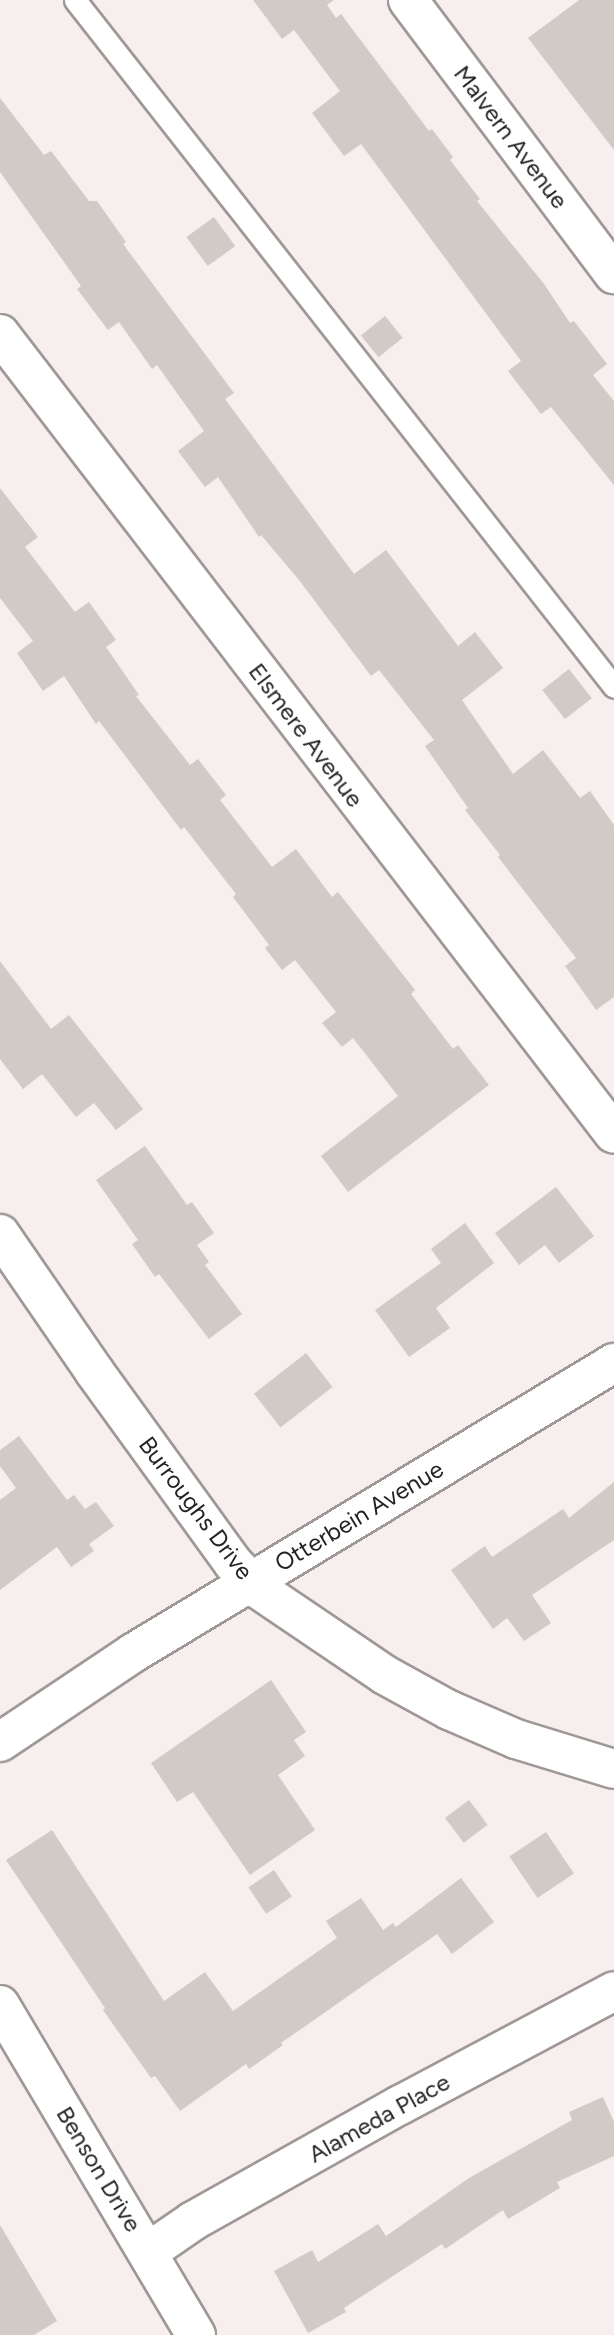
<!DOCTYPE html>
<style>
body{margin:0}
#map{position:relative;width:614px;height:2335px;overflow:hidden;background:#f7eeee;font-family:Figtree,sans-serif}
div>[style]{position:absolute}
.building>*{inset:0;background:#d1cac6;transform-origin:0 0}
.roads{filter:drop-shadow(2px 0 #a09897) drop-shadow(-2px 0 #a09897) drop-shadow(0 2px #a09897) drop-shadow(0 -2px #a09897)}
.lane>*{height:21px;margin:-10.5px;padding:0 10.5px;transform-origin:10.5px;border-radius:10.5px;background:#fff}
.street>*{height:38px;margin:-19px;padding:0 19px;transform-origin:19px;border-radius:19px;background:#fff}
span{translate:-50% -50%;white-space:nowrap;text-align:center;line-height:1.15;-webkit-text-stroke:6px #fff;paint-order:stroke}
.street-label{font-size:24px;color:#252222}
</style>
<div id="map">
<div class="building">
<div style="clip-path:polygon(253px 0,334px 0,327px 5px,336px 18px,341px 14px,429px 131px,432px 129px,453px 157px,450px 160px,480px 199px,477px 201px,544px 284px,570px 323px,574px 321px,607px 364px,593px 375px,614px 401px,614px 485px,551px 407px,541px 414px,508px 371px,521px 361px,361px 144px,344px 156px,312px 113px,340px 91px,294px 30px,282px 39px)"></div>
<div style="clip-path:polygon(579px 0,614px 0,614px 150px,528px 38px)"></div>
<div style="clip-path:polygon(0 98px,44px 155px,51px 151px,89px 201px,97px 201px,126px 242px,123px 244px,234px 393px,225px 399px,354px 574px,386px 550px,458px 646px,475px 632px,503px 668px,462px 700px,513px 774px,543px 750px,580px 798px,590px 791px,614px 825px,614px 997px,596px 1010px,565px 966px,576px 958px,498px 857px,500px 855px,465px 810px,468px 808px,425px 746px,434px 740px,379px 670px,371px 676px,299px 580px,261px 535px,259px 537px,218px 477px,205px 487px,178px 451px,204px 431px,157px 365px,152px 369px,119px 322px,108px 330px,77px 289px,81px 286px,0 172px)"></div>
<div style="left:214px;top:217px;width:36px;height:34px;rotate:54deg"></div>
<div style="left:385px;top:316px;width:28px;height:31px;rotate:51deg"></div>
<div style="clip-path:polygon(0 488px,38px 537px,25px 547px,75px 612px,89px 602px,116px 640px,106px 647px,139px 695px,136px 696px,190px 765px,198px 759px,226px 795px,220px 800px,272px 867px,296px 849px,332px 897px,338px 892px,415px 990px,411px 994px,453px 1049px,458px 1045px,489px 1085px,348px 1192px,321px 1156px,398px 1096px,353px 1038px,342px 1047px,322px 1023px,336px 1012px,295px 960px,282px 970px,265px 948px,269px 945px,233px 897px,236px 894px,184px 827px,181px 830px,99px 721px,96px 724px,64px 676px,43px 691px,17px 653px,33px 641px,0 598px)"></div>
<div style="left:569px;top:669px;width:37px;height:34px;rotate:52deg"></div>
<div style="clip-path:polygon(0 961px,51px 1029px,69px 1015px,143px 1109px,116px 1130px,94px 1103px,76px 1117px,42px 1074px,23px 1089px,0 1059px)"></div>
<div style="clip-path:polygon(145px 1146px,187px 1205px,192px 1202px,214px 1233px,197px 1245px,209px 1262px,205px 1265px,242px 1314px,209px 1339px,159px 1274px,155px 1277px,132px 1244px,138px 1240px,96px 1180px)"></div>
<div style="clip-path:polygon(556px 1187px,594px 1236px,559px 1263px,545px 1245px,519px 1265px,495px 1233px)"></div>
<div style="clip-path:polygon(465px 1223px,494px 1263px,436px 1308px,450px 1328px,409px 1357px,375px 1310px,441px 1263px,431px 1249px)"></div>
<div style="left:306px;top:1353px;width:43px;height:66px;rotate:52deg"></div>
<div style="clip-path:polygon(19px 1436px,67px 1500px,74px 1495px,85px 1509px,96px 1502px,114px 1526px,89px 1544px,94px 1551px,71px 1567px,57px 1547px,0 1590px,0 1500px,16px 1488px,0 1466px,0 1450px)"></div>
<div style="clip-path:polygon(614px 1482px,614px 1540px,532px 1595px,551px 1623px,524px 1641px,507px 1618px,493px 1629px,451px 1570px,485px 1546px,492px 1557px,563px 1509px,569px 1518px)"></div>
<div style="clip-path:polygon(271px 1680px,306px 1732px,294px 1740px,305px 1756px,278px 1775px,315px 1830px,250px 1875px,193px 1792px,177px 1802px,151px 1763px)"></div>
<div style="left:469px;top:1800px;width:31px;height:30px;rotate:53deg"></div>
<div style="clip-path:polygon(52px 1830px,164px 2001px,205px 1972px,233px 2011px,337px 1938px,326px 1921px,361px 1898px,383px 1930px,393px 1923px,396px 1927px,461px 1878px,494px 1922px,452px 1954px,437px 1934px,281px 2043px,283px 2045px,249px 2069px,246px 2064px,180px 2111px,155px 2076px,151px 2078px,103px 2010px,105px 2008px,6px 1860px)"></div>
<div style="left:546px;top:1832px;width:50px;height:44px;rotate:56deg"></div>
<div style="left:274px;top:1870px;width:32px;height:31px;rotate:56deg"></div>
<div style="clip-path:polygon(603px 2097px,614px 2122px,614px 2156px,557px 2182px,560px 2188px,508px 2219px,503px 2210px,445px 2249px,442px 2244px,344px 2308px,346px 2312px,308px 2333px,274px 2271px,312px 2250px,318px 2262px,378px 2224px,386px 2236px,469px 2178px,572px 2120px,569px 2112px)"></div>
<div style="clip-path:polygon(0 2225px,57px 2321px,34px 2335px,0 2335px)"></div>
</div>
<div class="roads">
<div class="lane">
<div style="left:75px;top:0;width:873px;rotate:51.88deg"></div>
</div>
<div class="street">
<div style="left:408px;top:0;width:343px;rotate:53.1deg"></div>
<div style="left:0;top:334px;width:1008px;rotate:52.49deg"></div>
<div style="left:0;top:1234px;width:166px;rotate:55.5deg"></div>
<div style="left:94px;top:1371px;width:237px;rotate:54.1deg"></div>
<div style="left:233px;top:1563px;width:36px;rotate:46deg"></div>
<div style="left:258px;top:1589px;width:153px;rotate:34.1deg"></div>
<div style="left:385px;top:1675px;width:73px;rotate:28.7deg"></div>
<div style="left:449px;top:1710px;width:73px;rotate:23.4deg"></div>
<div style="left:516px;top:1739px;width:102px;rotate:17deg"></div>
<div style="left:0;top:1742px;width:160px;rotate:-33.8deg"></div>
<div style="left:133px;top:1653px;width:562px;rotate:-31.09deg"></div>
<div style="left:0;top:2005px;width:384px;rotate:59.3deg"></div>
<div style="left:148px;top:2252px;width:55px;rotate:-34.6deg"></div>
<div style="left:193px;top:2221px;width:237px;rotate:-29.3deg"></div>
<div style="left:400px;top:2105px;width:242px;rotate:-28deg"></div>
</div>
</div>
<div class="street-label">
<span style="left:511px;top:137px;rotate:53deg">Malvern Avenue</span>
<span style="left:306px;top:735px;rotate:53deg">Elsmere Avenue</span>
<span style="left:196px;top:1508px;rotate:53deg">Burroughs Drive</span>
<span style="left:359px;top:1516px;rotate:-31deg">Otterbein Avenue</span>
<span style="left:379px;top:2118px;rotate:-29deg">Alameda Place</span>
<span style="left:99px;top:2169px;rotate:59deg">Benson Drive</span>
</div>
</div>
